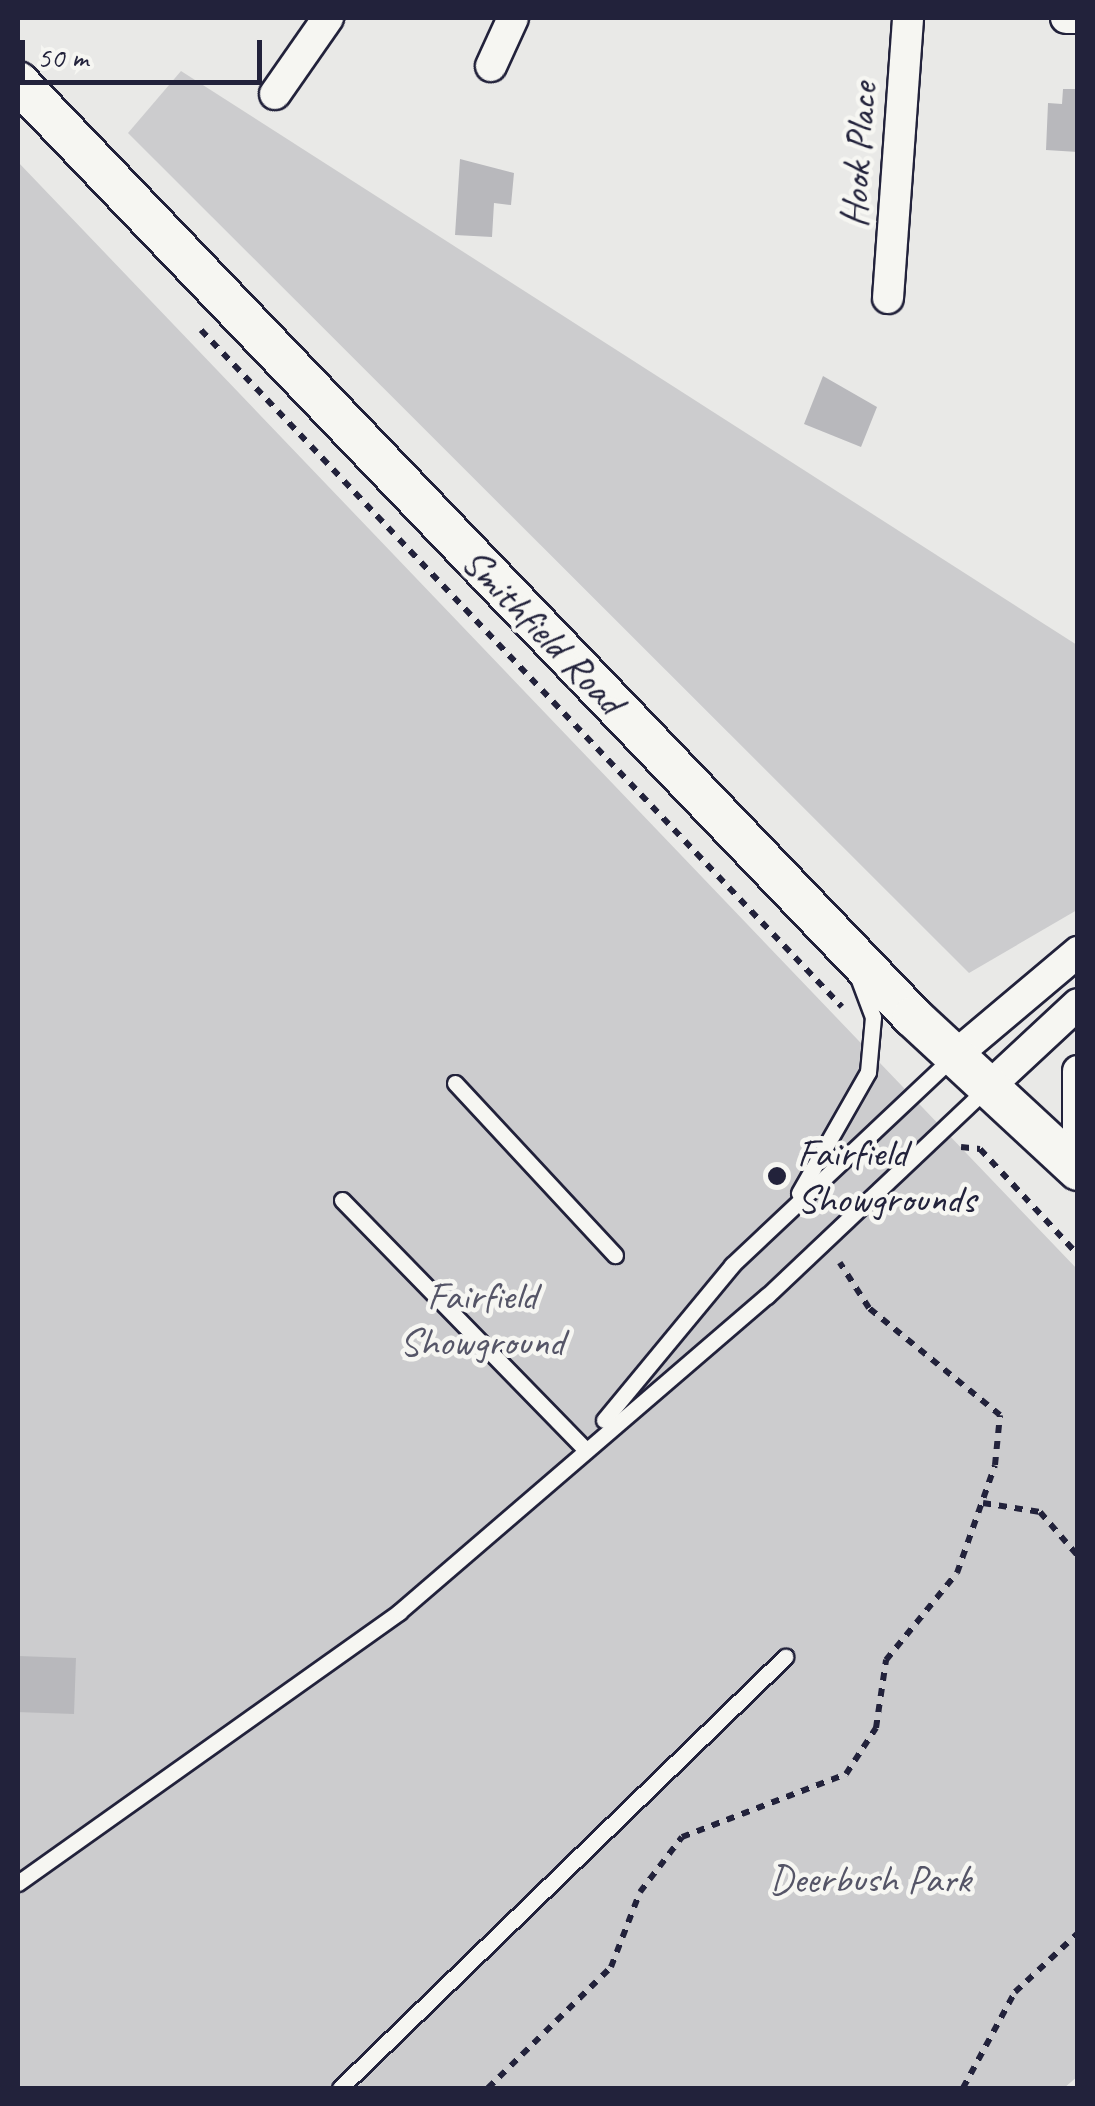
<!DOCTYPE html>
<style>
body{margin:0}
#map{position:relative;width:1095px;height:2106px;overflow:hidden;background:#e9e9e7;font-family:Caveat,sans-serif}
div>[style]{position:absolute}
.green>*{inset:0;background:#ccccce}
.building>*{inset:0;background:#b8b8bc;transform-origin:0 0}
.path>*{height:6px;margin-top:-3px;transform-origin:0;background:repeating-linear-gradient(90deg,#22223b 0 8px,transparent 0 16px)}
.roads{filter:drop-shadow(2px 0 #22223b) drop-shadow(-2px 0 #22223b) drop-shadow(0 2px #22223b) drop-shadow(0 -2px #22223b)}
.lane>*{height:15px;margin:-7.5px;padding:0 7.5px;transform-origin:7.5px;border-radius:7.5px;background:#f6f6f2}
.street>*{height:30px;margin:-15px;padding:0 15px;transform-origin:15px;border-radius:15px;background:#f6f6f2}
.secondary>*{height:40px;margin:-20px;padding:0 20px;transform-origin:20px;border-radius:20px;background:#f6f6f2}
.dots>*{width:28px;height:28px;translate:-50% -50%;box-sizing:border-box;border:5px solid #f6f6f2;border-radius:50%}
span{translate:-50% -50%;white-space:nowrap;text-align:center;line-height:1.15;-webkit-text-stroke:9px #f6f6f2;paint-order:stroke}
.street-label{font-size:40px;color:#22223b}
.poi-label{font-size:40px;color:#22223b}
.left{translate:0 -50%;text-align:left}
.park-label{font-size:40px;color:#555567}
.frame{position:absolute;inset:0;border:20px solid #22223b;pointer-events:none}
.scale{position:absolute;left:20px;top:40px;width:242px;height:45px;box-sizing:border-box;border:5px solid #22223b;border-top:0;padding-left:12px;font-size:30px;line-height:35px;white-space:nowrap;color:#22223b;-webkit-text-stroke:8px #f6f6f2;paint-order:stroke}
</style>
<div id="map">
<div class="green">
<div style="clip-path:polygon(181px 71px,1077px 645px,1077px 910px,969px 973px,128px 133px)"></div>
<div style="clip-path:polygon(18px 162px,1078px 1270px,1078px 2076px,1064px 2088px,356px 2088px,712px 1740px,338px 2088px,18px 2088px)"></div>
</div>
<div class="building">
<div style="clip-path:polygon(1063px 89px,1078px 89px,1078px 152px,1046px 150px,1048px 103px,1062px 104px)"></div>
<div style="clip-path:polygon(460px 159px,514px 173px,511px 205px,494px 203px,492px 237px,455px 235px)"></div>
<div style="clip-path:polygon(823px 376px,877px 407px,861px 447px,804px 424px)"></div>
<div style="left:18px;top:1656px;width:58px;height:56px;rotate:2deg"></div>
</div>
<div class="path">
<div style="left:201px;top:330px;width:932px;rotate:46.56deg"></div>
<div style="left:961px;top:1147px;width:19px;rotate:6deg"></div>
<div style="left:980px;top:1149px;width:144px;rotate:47.2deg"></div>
<div style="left:983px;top:1503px;width:58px;rotate:9deg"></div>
<div style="left:1040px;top:1512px;width:58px;rotate:49.2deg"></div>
<div style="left:488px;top:2088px;width:173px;rotate:-44.5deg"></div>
<div style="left:611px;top:1967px;width:80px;rotate:-68.9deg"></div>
<div style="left:640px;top:1892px;width:69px;rotate:-52.6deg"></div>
<div style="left:682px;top:1837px;width:176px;rotate:-21deg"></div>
<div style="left:846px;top:1774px;width:55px;rotate:-56.9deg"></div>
<div style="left:876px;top:1728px;width:69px;rotate:-81.6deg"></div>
<div style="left:886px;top:1660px;width:112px;rotate:-50.8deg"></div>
<div style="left:957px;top:1573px;width:114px;rotate:-70.6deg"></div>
<div style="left:995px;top:1465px;width:50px;rotate:-84.3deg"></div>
<div style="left:1000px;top:1415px;width:169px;rotate:-140.8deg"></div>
<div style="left:869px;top:1308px;width:54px;rotate:-122.8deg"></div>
<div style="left:963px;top:2088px;width:109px;rotate:-61.6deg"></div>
<div style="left:1015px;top:1992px;width:86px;rotate:-43.1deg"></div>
</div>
<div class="roads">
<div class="lane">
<div style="left:455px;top:1083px;width:235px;rotate:47.1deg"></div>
<div style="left:799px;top:1193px;width:139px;rotate:-60.3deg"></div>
<div style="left:868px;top:1072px;width:55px;rotate:-84.8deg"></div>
<div style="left:873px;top:1017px;width:43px;rotate:-110.6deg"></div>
<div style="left:342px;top:1200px;width:345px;rotate:45.7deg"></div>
<div style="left:604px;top:1420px;width:201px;rotate:-50.4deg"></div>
<div style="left:732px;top:1265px;width:306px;rotate:-43.3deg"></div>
<div style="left:18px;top:1883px;width:468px;rotate:-35.4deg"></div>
<div style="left:399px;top:1612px;width:485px;rotate:-40.7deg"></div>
<div style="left:767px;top:1296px;width:303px;rotate:-43.4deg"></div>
<div style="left:340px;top:2088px;width:620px;rotate:-44.08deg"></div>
</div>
<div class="street">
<div style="left:1066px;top:18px;width:12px"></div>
<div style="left:491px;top:66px;width:53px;rotate:-65.4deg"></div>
<div style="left:275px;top:94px;width:93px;rotate:-55.1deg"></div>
<div style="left:888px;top:298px;width:281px;rotate:-85.9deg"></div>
<div style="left:958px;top:1053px;width:157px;rotate:-40.1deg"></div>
<div style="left:1078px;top:1071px;width:67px;rotate:90deg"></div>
<div style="left:992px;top:1084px;width:117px;rotate:-42.9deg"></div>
</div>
<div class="secondary">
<div style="left:18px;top:82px;width:1294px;rotate:46.25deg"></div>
<div style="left:913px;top:1017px;width:225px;rotate:42.8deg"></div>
</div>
</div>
<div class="dots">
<div style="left:777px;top:1176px;background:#22223b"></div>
</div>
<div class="street-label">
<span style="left:858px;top:155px;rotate:-86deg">Hook Place</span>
<span style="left:543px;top:631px;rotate:46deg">Smithfield Road</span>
</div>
<div class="poi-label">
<span class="left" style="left:797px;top:1176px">Fairfield<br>Showgrounds</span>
</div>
<div class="park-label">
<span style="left:482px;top:1319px">Fairfield<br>Showground</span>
<span style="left:870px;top:1879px">Deerbush Park</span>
</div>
<div class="frame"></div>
<div class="scale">50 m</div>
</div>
